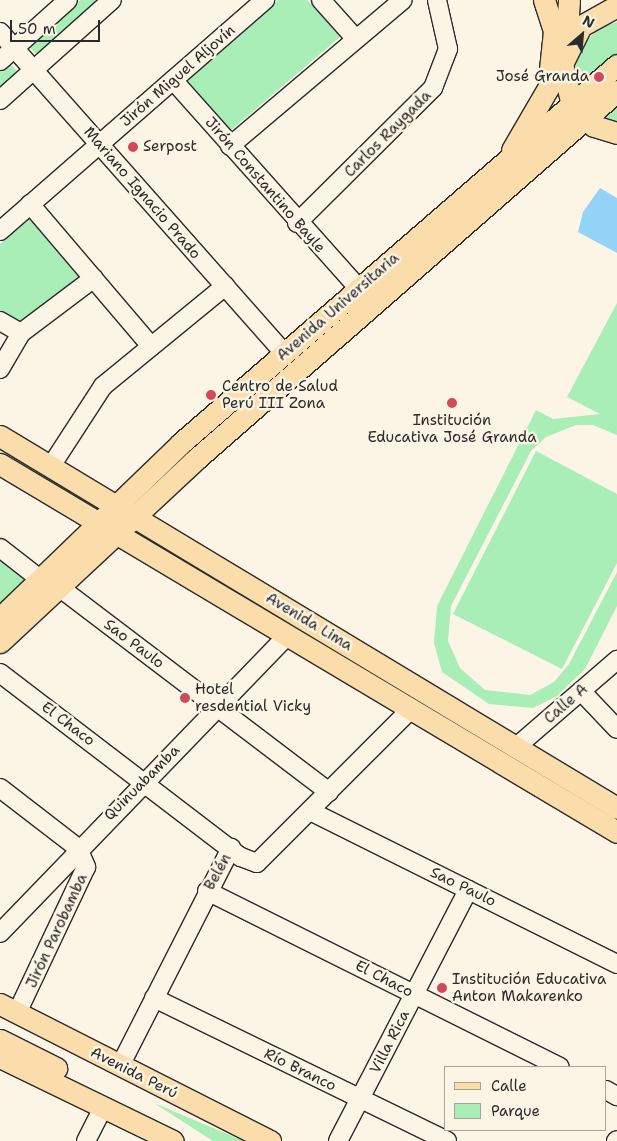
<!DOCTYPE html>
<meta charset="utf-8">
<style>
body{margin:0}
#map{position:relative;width:617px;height:1141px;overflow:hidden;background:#fcf5e5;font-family:"Shantell Sans",sans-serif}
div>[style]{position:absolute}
.green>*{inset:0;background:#a9edb7}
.water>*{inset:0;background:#95d3f6}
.roads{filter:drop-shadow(1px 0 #2b2b2b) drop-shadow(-1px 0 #2b2b2b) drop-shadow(0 1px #2b2b2b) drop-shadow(0 -1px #2b2b2b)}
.minor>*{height:18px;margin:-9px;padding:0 9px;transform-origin:9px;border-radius:9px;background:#fcf5e5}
.major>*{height:21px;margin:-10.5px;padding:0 10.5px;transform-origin:10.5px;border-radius:10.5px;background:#fbddab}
.dots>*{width:14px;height:14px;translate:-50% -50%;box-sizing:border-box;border:2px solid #fcf5e5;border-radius:50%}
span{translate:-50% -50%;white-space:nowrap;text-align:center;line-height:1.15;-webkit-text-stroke:5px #fcf5e5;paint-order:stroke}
.street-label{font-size:15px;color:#2b2b2b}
.poi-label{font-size:15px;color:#2b2b2b}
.right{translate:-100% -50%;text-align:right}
.left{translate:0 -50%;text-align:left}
.legend{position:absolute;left:444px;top:1066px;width:162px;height:65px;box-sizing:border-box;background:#fcf5e5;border:1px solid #a8a49b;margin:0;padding:6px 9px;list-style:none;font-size:15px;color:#2b2b2b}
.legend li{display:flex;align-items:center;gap:10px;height:25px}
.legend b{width:25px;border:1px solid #a8a49b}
.north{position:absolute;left:557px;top:10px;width:50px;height:50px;-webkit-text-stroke:4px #fcf5e5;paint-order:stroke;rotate:27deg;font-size:14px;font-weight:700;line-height:20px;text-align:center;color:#2b2b2b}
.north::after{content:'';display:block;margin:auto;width:18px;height:22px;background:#2b2b2b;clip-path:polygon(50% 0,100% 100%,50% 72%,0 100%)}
.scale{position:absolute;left:10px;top:20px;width:90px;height:22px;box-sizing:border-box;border:2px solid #2b2b2b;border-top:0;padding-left:6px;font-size:15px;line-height:18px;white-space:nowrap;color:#2b2b2b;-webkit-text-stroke:4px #fcf5e5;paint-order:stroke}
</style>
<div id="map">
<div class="green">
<div style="clip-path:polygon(80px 0,102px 0,38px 56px,28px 46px)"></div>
<div style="clip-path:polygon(278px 0,307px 0,341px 36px,230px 131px,187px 80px)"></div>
<div style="clip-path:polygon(617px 22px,617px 58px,578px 93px,573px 64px,579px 49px,599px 28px)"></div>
<div style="clip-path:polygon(8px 62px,19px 73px,0 90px,0 69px)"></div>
<div style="clip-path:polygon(617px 100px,617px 124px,598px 117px)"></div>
<div style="clip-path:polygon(29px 217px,84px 276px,18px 327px,0 316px,0 244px)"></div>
<div style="clip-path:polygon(617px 303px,617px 435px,593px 425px,576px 425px,546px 437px,531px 451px,451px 606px,448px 641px,460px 668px,485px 690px,530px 695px,554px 682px,569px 664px,617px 572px,617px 606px,585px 669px,557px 696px,533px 708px,489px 704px,442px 672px,434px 643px,437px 606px,536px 410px,553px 419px,600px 414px,567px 397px)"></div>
<div style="clip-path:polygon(0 445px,92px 502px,87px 509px,0 457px)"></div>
<div style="clip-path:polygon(536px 451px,617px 494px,617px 563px,562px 669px,453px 614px)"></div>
<div style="clip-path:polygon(0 556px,30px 577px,0 608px)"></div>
<div style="clip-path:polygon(154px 1103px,244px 1141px,213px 1141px)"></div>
</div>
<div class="water">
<div style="clip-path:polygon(600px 188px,617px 198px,617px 253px,578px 232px,583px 212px)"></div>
</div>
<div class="roads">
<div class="minor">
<div style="left:321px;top:0;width:52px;rotate:48.1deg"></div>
<div style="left:0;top:32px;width:430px;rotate:48.5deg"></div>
<div style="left:0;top:61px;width:91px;rotate:-41.9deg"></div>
<div style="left:173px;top:80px;width:280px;rotate:48.3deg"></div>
<div style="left:0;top:100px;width:150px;rotate:-41.8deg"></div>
<div style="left:230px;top:146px;width:226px;rotate:-40.2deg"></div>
<div style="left:30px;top:204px;width:187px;rotate:49.6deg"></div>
<div style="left:297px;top:223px;width:192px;rotate:-44.8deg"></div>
<div style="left:433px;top:88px;width:42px;rotate:-69deg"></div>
<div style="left:448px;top:49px;width:50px;rotate:-102.7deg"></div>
<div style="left:0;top:231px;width:352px;rotate:-41.1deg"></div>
<div style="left:0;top:321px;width:24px;rotate:30deg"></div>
<div style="left:0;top:369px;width:42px;rotate:-59.7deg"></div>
<div style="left:21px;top:333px;width:91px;rotate:-37deg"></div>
<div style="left:51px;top:466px;width:95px;rotate:-57deg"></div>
<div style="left:103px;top:386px;width:158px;rotate:-39.3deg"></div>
<div style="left:0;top:548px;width:51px;rotate:37.8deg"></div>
<div style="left:59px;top:587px;width:339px;rotate:37.2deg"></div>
<div style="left:0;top:673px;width:303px;rotate:37.4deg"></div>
<div style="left:241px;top:857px;width:17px;rotate:21deg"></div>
<div style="left:257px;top:863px;width:218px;rotate:-45deg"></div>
<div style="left:581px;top:691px;width:52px;rotate:46.5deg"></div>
<div style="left:515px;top:748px;width:135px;rotate:-40.8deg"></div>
<div style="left:0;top:788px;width:98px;rotate:37.6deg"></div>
<div style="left:78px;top:848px;width:21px;rotate:67deg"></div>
<div style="left:86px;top:867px;width:161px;rotate:115.3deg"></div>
<div style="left:310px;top:811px;width:343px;rotate:26.5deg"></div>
<div style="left:207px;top:891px;width:394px;rotate:26.5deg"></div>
<div style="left:0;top:933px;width:413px;rotate:-46deg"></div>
<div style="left:154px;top:998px;width:326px;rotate:26deg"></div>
<div style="left:120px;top:1066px;width:245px;rotate:-63deg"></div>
<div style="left:606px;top:1090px;width:13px;rotate:29deg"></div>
<div style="left:86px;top:1141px;width:38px;rotate:-63deg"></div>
<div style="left:338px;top:1141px;width:283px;rotate:-62.6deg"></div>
<div style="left:616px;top:1141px;width:1px;rotate:-45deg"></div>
</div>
<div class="major">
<div style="left:544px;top:0;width:33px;rotate:72deg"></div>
<div style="left:554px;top:31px;width:37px;rotate:96deg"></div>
<div style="left:617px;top:6px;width:41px;rotate:150.9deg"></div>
<div style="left:581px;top:26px;width:42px;rotate:116.6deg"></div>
<div style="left:562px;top:64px;width:42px;rotate:76.3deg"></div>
<div style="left:572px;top:105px;width:30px;rotate:44deg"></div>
<div style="left:594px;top:126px;width:24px;rotate:17deg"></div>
<div style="left:566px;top:44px;width:44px;rotate:-86.1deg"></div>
<div style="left:512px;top:150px;width:99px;rotate:-59.8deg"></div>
<div style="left:0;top:436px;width:720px;rotate:31.09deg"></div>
<div style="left:0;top:464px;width:718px;rotate:30.81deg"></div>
<div style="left:0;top:618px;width:252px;rotate:-44deg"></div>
<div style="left:181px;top:443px;width:577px;rotate:-40.92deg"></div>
<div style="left:0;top:642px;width:267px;rotate:-43deg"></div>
<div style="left:195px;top:460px;width:561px;rotate:-41.17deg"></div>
<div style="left:0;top:1004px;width:303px;rotate:26.9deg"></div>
<div style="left:0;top:1040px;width:63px;rotate:26.6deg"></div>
<div style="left:0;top:1057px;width:192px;rotate:25.9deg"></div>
</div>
</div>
<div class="dots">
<div style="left:599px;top:77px;background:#d1495b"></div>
<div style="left:133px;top:147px;background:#d1495b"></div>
<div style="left:211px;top:395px;background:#d1495b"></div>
<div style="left:452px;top:403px;background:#d1495b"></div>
<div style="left:185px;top:698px;background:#d1495b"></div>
<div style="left:442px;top:988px;background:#d1495b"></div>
</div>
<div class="street-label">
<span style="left:178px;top:76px;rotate:-41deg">Jirón Miguel Aljovín</span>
<span style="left:388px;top:134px;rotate:-45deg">Carlos Raygada</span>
<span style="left:265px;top:185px;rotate:49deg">Jirón Constantino Bayle</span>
<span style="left:142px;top:193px;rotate:49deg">Mariano Ignacio Prado</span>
<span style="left:338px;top:307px;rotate:-41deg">Avenida Universitaria</span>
<span style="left:309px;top:622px;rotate:31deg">Avenida Lima</span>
<span style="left:134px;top:644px;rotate:37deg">Sao Paulo</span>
<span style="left:566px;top:704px;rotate:-41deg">Calle A</span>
<span style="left:68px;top:724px;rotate:37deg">El Chaco</span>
<span style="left:142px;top:783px;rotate:-45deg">Quinuabamba</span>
<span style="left:218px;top:872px;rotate:-61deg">Belén</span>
<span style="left:463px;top:887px;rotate:26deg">Sao Paulo</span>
<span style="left:57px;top:931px;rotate:-65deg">Jirón Parobamba</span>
<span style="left:384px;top:979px;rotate:27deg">El Chaco</span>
<span style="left:390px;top:1042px;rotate:-63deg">Villa Rica</span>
<span style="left:300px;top:1070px;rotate:26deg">Río Branco</span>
<span style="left:134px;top:1073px;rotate:27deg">Avenida Perú</span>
</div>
<div class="poi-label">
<span class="right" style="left:589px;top:77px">José Granda</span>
<span class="left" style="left:143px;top:147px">Serpost</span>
<span class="left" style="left:222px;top:395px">Centro de Salud<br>Perú III Zona</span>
<span style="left:452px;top:429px">Institución<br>Educativa José Granda</span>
<span class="left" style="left:195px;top:698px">Hotel<br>resdential Vicky</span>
<span class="left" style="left:452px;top:988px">Institución Educativa<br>Anton Makarenko</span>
</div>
<ul class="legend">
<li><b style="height:6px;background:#fbddab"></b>Calle</li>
<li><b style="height:14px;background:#a9edb7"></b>Parque</li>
</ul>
<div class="north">N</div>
<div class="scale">50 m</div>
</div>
